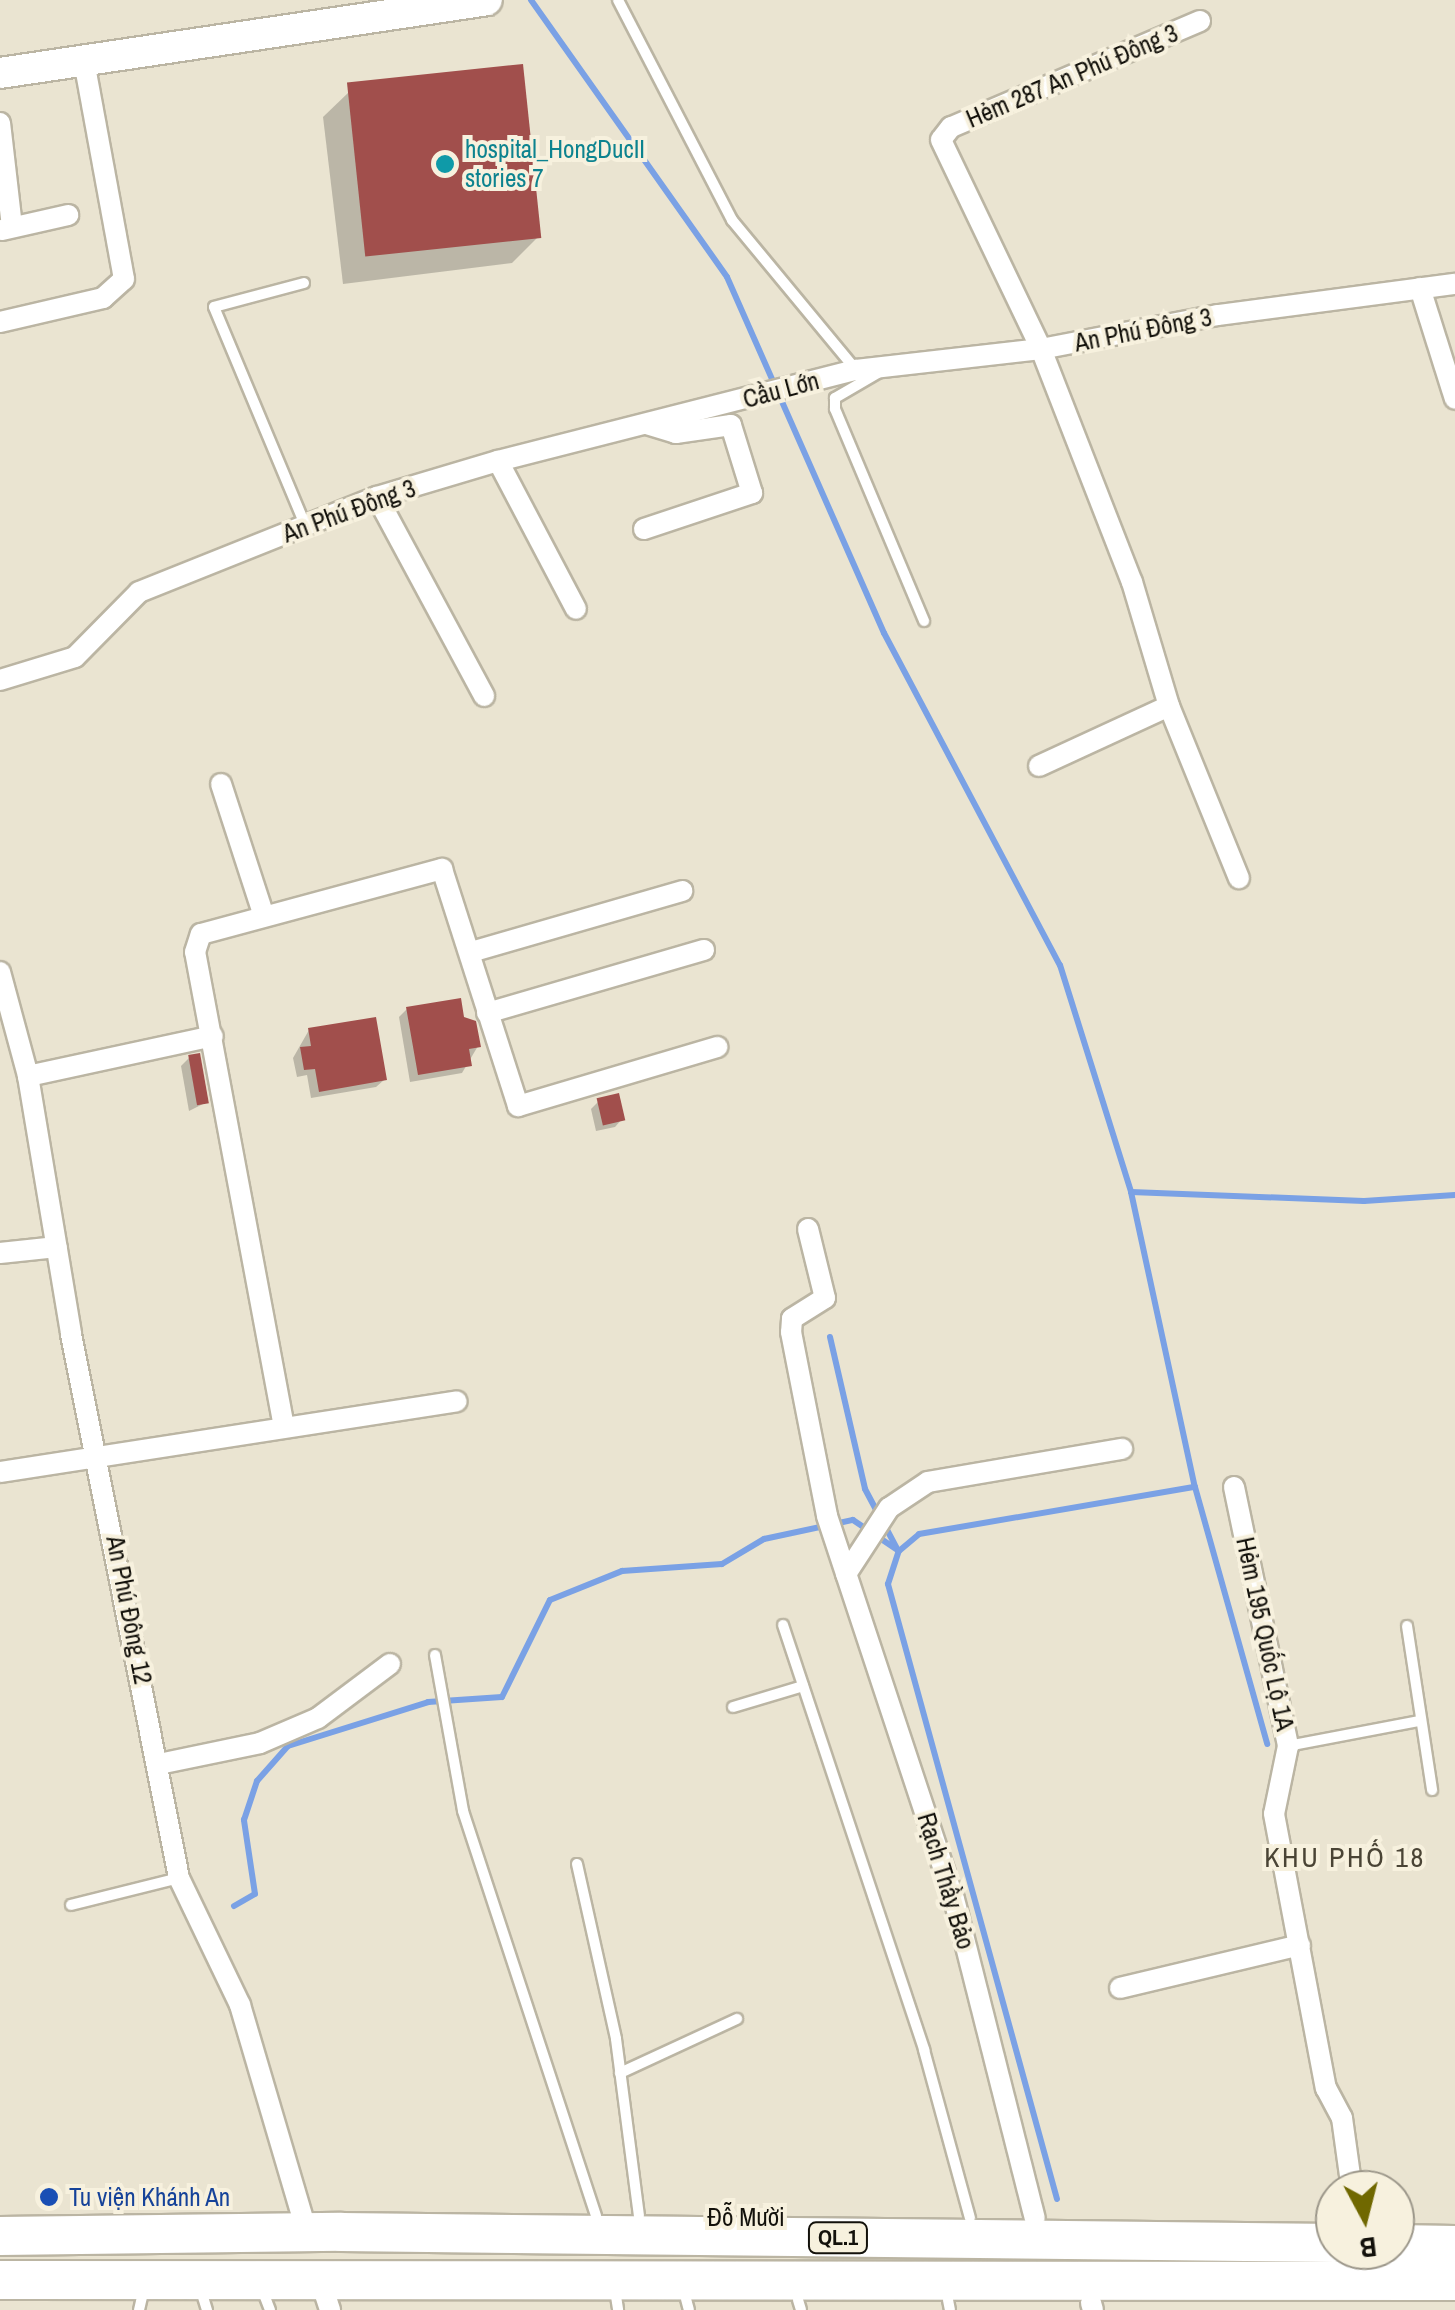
<!DOCTYPE html>
<meta charset="utf-8">
<style>
body{margin:0}
#map{position:relative;width:1455px;height:2310px;overflow:hidden;background:#eae4d1;font-family:"Archivo Narrow",sans-serif}
div>[style]{position:absolute}
.shadow>*{inset:0;background:#0003}
.stream>*{height:6px;margin:-3px;padding:0 3px;transform-origin:3px;border-radius:3px;background:#7aa1e5}
.building>*{inset:0;background:#a14f4c;transform-origin:0 0}
.roads{filter:drop-shadow(2px 0 #bbb5a3) drop-shadow(-2px 0 #bbb5a3) drop-shadow(0 2px #bbb5a3) drop-shadow(0 -2px #bbb5a3)}
.lane>*{height:10px;margin:-5px;padding:0 5px;transform-origin:5px;border-radius:5px;background:#fff}
.street>*{height:20px;margin:-10px;padding:0 10px;transform-origin:10px;border-radius:10px;background:#fff}
.secondary>*{height:30px;margin:-15px;padding:0 15px;transform-origin:15px;border-radius:15px;background:#fff}
.highway>*{height:38px;margin:-19px;padding:0 19px;transform-origin:19px;border-radius:19px;background:#fff}
.dots>*{width:28px;height:28px;translate:-50% -50%;box-sizing:border-box;border:5px solid #f7f1de;border-radius:50%}
span{translate:-50% -50%;white-space:nowrap;text-align:center;line-height:1.15;-webkit-text-stroke:8px #f7f1de;paint-order:stroke}
.shield-label span{padding:2px 8px;background:#f7f1de;border:2px solid;border-radius:8px;-webkit-text-stroke-width:0}
.shield-label{font-size:22px;color:#13110b;font-weight:700}
.street-label{font-size:25px;color:#13110b}
.culture-label{font-size:25px;color:#0d838f}
.left{translate:0 -50%;text-align:left}
.transit-label{font-size:25px;color:#164399}
.neighbourhood-label{font-size:28px;color:#4a4435;letter-spacing:2.5px}
.north{position:absolute;left:1315px;top:2170px;width:100px;height:100px;box-sizing:border-box;background:#f7f1de;border:2px solid #9c978a;border-radius:50%;rotate:173deg;font-size:28px;font-weight:700;line-height:40px;text-align:center;color:#13110b}
.north::after{content:'';display:block;margin:auto;width:35px;height:45px;background:#706800;clip-path:polygon(50% 0,100% 100%,50% 72%,0 100%)}
</style>
<div id="map">
<div class="shadow">
<div style="clip-path:polygon(349px 92px,538px 237px,512px 263px,343px 284px,323px 117px)"></div>
<div style="clip-path:polygon(407px 1009px,462px 1019px,478px 1046px,462px 1073px,410px 1082px,399px 1017px)"></div>
<div style="clip-path:polygon(309px 1030px,384px 1080px,376px 1087px,311px 1098px,307px 1075px,297px 1077px,293px 1058px)"></div>
<div style="clip-path:polygon(189px 1058px,207px 1102px,189px 1111px,181px 1066px)"></div>
<div style="clip-path:polygon(599px 1101px,622px 1119px,615px 1127px,596px 1131px,591px 1109px)"></div>
</div>
<div class="stream">
<div style="left:531px;top:0;width:339px;rotate:54.7deg"></div>
<div style="left:727px;top:277px;width:389px;rotate:66.2deg"></div>
<div style="left:884px;top:633px;width:376px;rotate:62.1deg"></div>
<div style="left:1060px;top:965px;width:238px;rotate:72.6deg"></div>
<div style="left:1131px;top:1192px;width:302px;rotate:77.8deg"></div>
<div style="left:1195px;top:1487px;width:267px;rotate:74.3deg"></div>
<div style="left:1131px;top:1192px;width:233px;rotate:2.2deg"></div>
<div style="left:1364px;top:1201px;width:91px;rotate:-3.8deg"></div>
<div style="left:830px;top:1337px;width:156px;rotate:77deg"></div>
<div style="left:865px;top:1489px;width:30px;rotate:62deg"></div>
<div style="left:885px;top:1526px;width:27px;rotate:62deg"></div>
<div style="left:234px;top:1906px;width:24px;rotate:-30deg"></div>
<div style="left:255px;top:1894px;width:75px;rotate:-98.5deg"></div>
<div style="left:244px;top:1820px;width:41px;rotate:-71.6deg"></div>
<div style="left:257px;top:1781px;width:47px;rotate:-48.5deg"></div>
<div style="left:288px;top:1746px;width:147px;rotate:-17.4deg"></div>
<div style="left:428px;top:1702px;width:74px;rotate:-3.9deg"></div>
<div style="left:502px;top:1697px;width:108px;rotate:-63.7deg"></div>
<div style="left:550px;top:1600px;width:78px;rotate:-21.9deg"></div>
<div style="left:622px;top:1571px;width:100px;rotate:-4deg"></div>
<div style="left:722px;top:1564px;width:49px;rotate:-30.8deg"></div>
<div style="left:764px;top:1539px;width:91px;rotate:-12.1deg"></div>
<div style="left:853px;top:1520px;width:55px;rotate:34deg"></div>
<div style="left:1057px;top:2199px;width:638px;rotate:-105.37deg"></div>
<div style="left:888px;top:1584px;width:35px;rotate:-72deg"></div>
<div style="left:899px;top:1551px;width:26px;rotate:-40deg"></div>
<div style="left:919px;top:1534px;width:280px;rotate:-9.7deg"></div>
</div>
<div class="building">
<div style="left:523px;top:64px;width:175px;height:177px;rotate:84deg"></div>
<div style="clip-path:polygon(461px 998px,464px 1017px,476px 1021px,481px 1047px,469px 1049px,472px 1066px,418px 1075px,406px 1007px)"></div>
<div style="clip-path:polygon(376px 1017px,387px 1080px,319px 1092px,315px 1069px,304px 1070px,300px 1047px,311px 1046px,308px 1028px)"></div>
<div style="left:200px;top:1053px;width:51px;height:12px;rotate:80deg"></div>
<div style="left:619px;top:1093px;width:28px;height:23px;rotate:77deg"></div>
</div>
<div class="roads">
<div class="lane">
<div style="left:618px;top:0;width:248px;rotate:62.6deg"></div>
<div style="left:732px;top:220px;width:195px;rotate:50.4deg"></div>
<div style="left:304px;top:283px;width:93px;rotate:165.1deg"></div>
<div style="left:214px;top:307px;width:236px;rotate:67.3deg"></div>
<div style="left:878px;top:373px;width:50px;rotate:149.8deg"></div>
<div style="left:835px;top:398px;width:11px;rotate:90deg"></div>
<div style="left:835px;top:409px;width:230px;rotate:67.2deg"></div>
<div style="left:783px;top:1625px;width:448px;rotate:71.6deg"></div>
<div style="left:924px;top:2050px;width:174px;rotate:74.7deg"></div>
<div style="left:1407px;top:1626px;width:166px;rotate:81.3deg"></div>
<div style="left:435px;top:1655px;width:158px;rotate:79.8deg"></div>
<div style="left:463px;top:1811px;width:426px;rotate:71.8deg"></div>
<div style="left:733px;top:1707px;width:73px;rotate:-16.7deg"></div>
<div style="left:1288px;top:1746px;width:133px;rotate:-10.8deg"></div>
<div style="left:577px;top:1864px;width:179px;rotate:77.4deg"></div>
<div style="left:616px;top:2039px;width:178px;rotate:82.6deg"></div>
<div style="left:71px;top:1905px;width:111px;rotate:-14deg"></div>
<div style="left:620px;top:2073px;width:129px;rotate:-24.8deg"></div>
<div style="left:615px;top:2290px;width:20px;rotate:81deg"></div>
<div style="left:203px;top:2297px;width:14px;rotate:73deg"></div>
<div style="left:265px;top:2297px;width:14px;rotate:69deg"></div>
<div style="left:686px;top:2299px;width:11px;rotate:75deg"></div>
<div style="left:798px;top:2300px;width:10px;rotate:73deg"></div>
<div style="left:948px;top:2300px;width:10px;rotate:79deg"></div>
<div style="left:139px;top:2310px;width:26px;rotate:-77deg"></div>
</div>
<div class="street">
<div style="left:1200px;top:21px;width:271px;rotate:156.9deg"></div>
<div style="left:951px;top:127px;width:16px;rotate:128deg"></div>
<div style="left:941px;top:140px;width:232px;rotate:64.4deg"></div>
<div style="left:1041px;top:349px;width:250px;rotate:68.7deg"></div>
<div style="left:1132px;top:582px;width:129px;rotate:73.4deg"></div>
<div style="left:1169px;top:706px;width:186px;rotate:67.9deg"></div>
<div style="left:0;top:123px;width:104px;rotate:83.4deg"></div>
<div style="left:2px;top:230px;width:68px;rotate:-12.8deg"></div>
<div style="left:1420px;top:288px;width:116px;rotate:72.5deg"></div>
<div style="left:0;top:322px;width:106px;rotate:-13.1deg"></div>
<div style="left:103px;top:298px;width:28px;rotate:-42deg"></div>
<div style="left:124px;top:279px;width:222px;rotate:-100.4deg"></div>
<div style="left:498px;top:461px;width:167px;rotate:62.2deg"></div>
<div style="left:377px;top:497px;width:226px;rotate:61.7deg"></div>
<div style="left:644px;top:529px;width:114px;rotate:-18.4deg"></div>
<div style="left:752px;top:493px;width:71px;rotate:-107.2deg"></div>
<div style="left:731px;top:425px;width:56px;rotate:171.7deg"></div>
<div style="left:676px;top:433px;width:31px;rotate:-163deg"></div>
<div style="left:0;top:680px;width:78px;rotate:-17deg"></div>
<div style="left:75px;top:657px;width:91px;rotate:-45.4deg"></div>
<div style="left:139px;top:592px;width:256px;rotate:-21.8deg"></div>
<div style="left:377px;top:497px;width:126px;rotate:-16.6deg"></div>
<div style="left:498px;top:461px;width:369px;rotate:-14.3deg"></div>
<div style="left:856px;top:370px;width:186px;rotate:-6.5deg"></div>
<div style="left:1041px;top:349px;width:180px;rotate:-10.9deg"></div>
<div style="left:1218px;top:315px;width:239px;rotate:-7.5deg"></div>
<div style="left:1039px;top:766px;width:143px;rotate:-24.8deg"></div>
<div style="left:221px;top:784px;width:139px;rotate:72deg"></div>
<div style="left:471px;top:952px;width:220px;rotate:-16.1deg"></div>
<div style="left:0;top:972px;width:108px;rotate:74.9deg"></div>
<div style="left:28px;top:1076px;width:262px;rotate:80.5deg"></div>
<div style="left:71px;top:1334px;width:555px;rotate:78.77deg"></div>
<div style="left:179px;top:1878px;width:141px;rotate:64.3deg"></div>
<div style="left:240px;top:2005px;width:238px;rotate:73.6deg"></div>
<div style="left:487px;top:1013px;width:226px;rotate:-16.2deg"></div>
<div style="left:28px;top:1076px;width:189px;rotate:-12.2deg"></div>
<div style="left:808px;top:1229px;width:71px;rotate:76.2deg"></div>
<div style="left:825px;top:1298px;width:39px;rotate:148deg"></div>
<div style="left:792px;top:1319px;width:13px;rotate:94deg"></div>
<div style="left:791px;top:1332px;width:187px;rotate:78.9deg"></div>
<div style="left:827px;top:1516px;width:404px;rotate:71.7deg"></div>
<div style="left:954px;top:1899px;width:329px;rotate:75.8deg"></div>
<div style="left:0;top:1253px;width:57px;rotate:-6deg"></div>
<div style="left:284px;top:1427px;width:483px;rotate:-100.6deg"></div>
<div style="left:195px;top:952px;width:19px;rotate:-72deg"></div>
<div style="left:201px;top:934px;width:250px;rotate:-15.1deg"></div>
<div style="left:442px;top:869px;width:249px;rotate:72.2deg"></div>
<div style="left:518px;top:1106px;width:208px;rotate:-16.5deg"></div>
<div style="left:0;top:1472px;width:462px;rotate:-8.8deg"></div>
<div style="left:1234px;top:1487px;width:265px;rotate:78.2deg"></div>
<div style="left:1288px;top:1746px;width:69px;rotate:101.6deg"></div>
<div style="left:1274px;top:1814px;width:279px;rotate:79.3deg"></div>
<div style="left:1326px;top:2088px;width:34px;rotate:62deg"></div>
<div style="left:1342px;top:2118px;width:73px;rotate:82.1deg"></div>
<div style="left:846px;top:1574px;width:79px;rotate:-56.9deg"></div>
<div style="left:889px;top:1508px;width:47px;rotate:-33.7deg"></div>
<div style="left:928px;top:1482px;width:197px;rotate:-9.7deg"></div>
<div style="left:159px;top:1764px;width:103px;rotate:-11.7deg"></div>
<div style="left:260px;top:1743px;width:63px;rotate:-23.3deg"></div>
<div style="left:318px;top:1718px;width:90px;rotate:-36.9deg"></div>
<div style="left:1120px;top:1988px;width:185px;rotate:-13.4deg"></div>
<div style="left:320px;top:2279px;width:33px;rotate:72deg"></div>
<div style="left:1091px;top:2303px;width:7px;rotate:74deg"></div>
</div>
<div class="secondary">
<div style="left:0;top:73px;width:492px;rotate:-8.5deg"></div>
</div>
<div class="highway">
<div style="left:0;top:2236px;width:341px;rotate:-0.7deg"></div>
<div style="left:341px;top:2232px;width:994px;rotate:0.63deg"></div>
<div style="left:1395px;top:2244px;width:60px;rotate:1deg"></div>
<div style="left:0;top:2280px;width:1455px;rotate:0.04deg"></div>
</div>
</div>
<div class="dots">
<div style="left:445px;top:164px;background:#0f9aa8"></div>
<div style="left:49px;top:2197px;background:#1a4fb4"></div>
</div>
<div class="shield-label">
<span style="left:838px;top:2238px">QL.1</span>
</div>
<div class="street-label">
<span style="left:1072px;top:76px;rotate:-23deg">Hẻm 287 An Phú Đông 3</span>
<span style="left:1143px;top:330px;rotate:-11deg">An Phú Đông 3</span>
<span style="left:781px;top:390px;rotate:-15deg">Cầu Lớn</span>
<span style="left:349px;top:511px;rotate:-20deg">An Phú Đông 3</span>
<span style="left:129px;top:1610px;rotate:79deg">An Phú Đông 12</span>
<span style="left:1265px;top:1634px;rotate:78deg">Hẻm 195 Quốc Lộ 1A</span>
<span style="left:946px;top:1881px;rotate:73deg">Rạch Thầy Bảo</span>
<span style="left:746px;top:2217px">Đỗ Mười</span>
</div>
<div class="culture-label">
<span class="left" style="left:465px;top:164px">hospital_HongDucII<br>stories 7</span>
</div>
<div class="transit-label">
<span class="left" style="left:69px;top:2197px">Tu viện Khánh An</span>
</div>
<div class="neighbourhood-label">
<span style="left:1345px;top:1857px">KHU PHỐ 18</span>
</div>
<div class="north">B</div>
</div>
